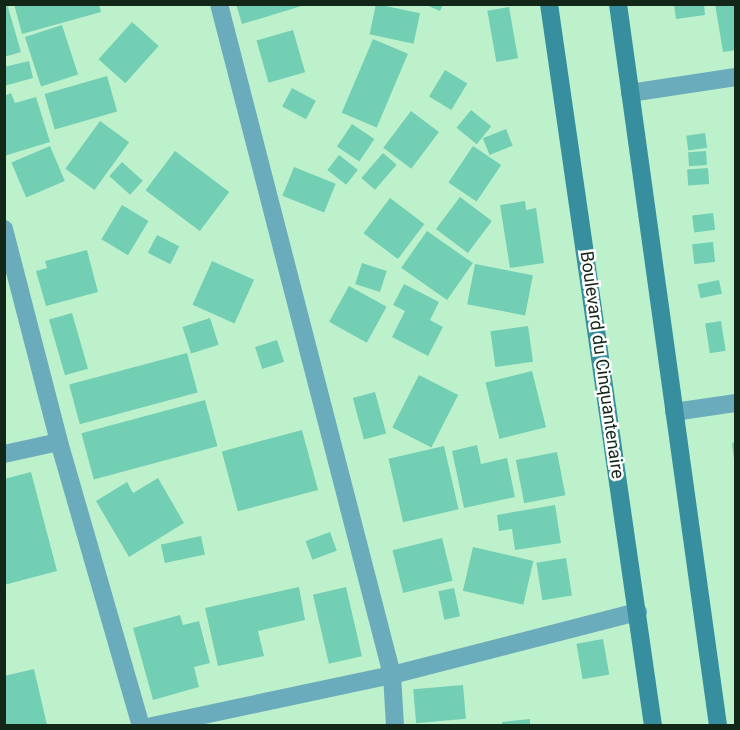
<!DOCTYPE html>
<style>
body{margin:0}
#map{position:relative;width:740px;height:730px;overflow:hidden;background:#bdf1cb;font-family:Roboto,sans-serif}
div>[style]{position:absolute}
.building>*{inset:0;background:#73cfb4;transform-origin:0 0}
.minor>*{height:18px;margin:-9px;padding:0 9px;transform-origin:9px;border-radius:9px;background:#6aacbb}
.secondary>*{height:18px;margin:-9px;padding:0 9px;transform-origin:9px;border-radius:9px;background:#378e9f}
span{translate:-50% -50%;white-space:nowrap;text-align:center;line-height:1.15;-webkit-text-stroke:5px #fff;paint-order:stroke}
.street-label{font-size:18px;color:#132719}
.frame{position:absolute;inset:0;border:6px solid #132719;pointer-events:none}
</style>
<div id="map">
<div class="building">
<div style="clip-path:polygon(7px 4px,21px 52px,4px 57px,4px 5px)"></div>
<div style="clip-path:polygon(14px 4px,99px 4px,101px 12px,22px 34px)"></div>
<div style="clip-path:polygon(236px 4px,305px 4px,305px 5px,242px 24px)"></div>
<div style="left:376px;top:4px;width:45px;height:31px;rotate:12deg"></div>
<div style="clip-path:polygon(424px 4px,443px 4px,440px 11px)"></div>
<div style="clip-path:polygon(674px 4px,704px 4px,705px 15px,676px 19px)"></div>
<div style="clip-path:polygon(715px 4px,736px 4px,736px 50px,723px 52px)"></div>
<div style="left:509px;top:7px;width:52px;height:22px;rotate:80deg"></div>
<div style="left:132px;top:22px;width:36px;height:50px;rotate:42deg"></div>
<div style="left:62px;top:25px;width:52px;height:39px;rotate:72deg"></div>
<div style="left:293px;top:30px;width:44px;height:38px;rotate:74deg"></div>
<div style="left:373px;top:39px;width:38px;height:80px;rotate:23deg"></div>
<div style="clip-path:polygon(29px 61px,33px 78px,4px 86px,4px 67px)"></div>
<div style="left:445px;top:70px;width:26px;height:31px;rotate:31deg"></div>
<div style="left:107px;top:76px;width:37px;height:65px;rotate:74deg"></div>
<div style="left:292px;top:88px;width:27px;height:21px;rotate:28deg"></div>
<div style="clip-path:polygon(11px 93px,15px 103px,36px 97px,50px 142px,4px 156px,4px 96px)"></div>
<div style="left:471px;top:110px;width:26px;height:23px;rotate:39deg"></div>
<div style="left:411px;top:111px;width:35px;height:46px;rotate:37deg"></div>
<div style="left:100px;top:121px;width:36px;height:59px;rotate:36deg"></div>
<div style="left:352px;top:124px;width:27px;height:27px;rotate:34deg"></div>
<div style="left:506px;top:129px;width:18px;height:25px;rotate:68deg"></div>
<div style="left:705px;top:133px;width:15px;height:19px;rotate:82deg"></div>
<div style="left:50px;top:146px;width:38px;height:42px;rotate:67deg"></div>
<div style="left:473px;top:146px;width:34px;height:44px;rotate:34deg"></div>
<div style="left:175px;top:151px;width:68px;height:49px;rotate:37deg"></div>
<div style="left:706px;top:151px;width:14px;height:18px;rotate:86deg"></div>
<div style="left:383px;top:153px;width:18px;height:33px;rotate:41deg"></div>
<div style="left:339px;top:155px;width:24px;height:19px;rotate:38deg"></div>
<div style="left:122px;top:162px;width:28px;height:19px;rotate:42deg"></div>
<div style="left:294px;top:167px;width:45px;height:31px;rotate:22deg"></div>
<div style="left:708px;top:168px;width:16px;height:21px;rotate:86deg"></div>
<div style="left:460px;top:197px;width:40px;height:40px;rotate:37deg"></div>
<div style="left:390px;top:198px;width:43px;height:44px;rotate:37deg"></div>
<div style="clip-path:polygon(525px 201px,526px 210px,536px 208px,544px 263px,510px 268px,500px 205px)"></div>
<div style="left:122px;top:205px;width:31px;height:40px;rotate:31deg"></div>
<div style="left:713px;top:213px;width:17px;height:21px;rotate:83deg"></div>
<div style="left:427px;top:231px;width:56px;height:45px;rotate:35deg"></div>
<div style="left:157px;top:235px;width:25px;height:20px;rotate:27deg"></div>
<div style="left:713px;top:242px;width:20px;height:21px;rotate:84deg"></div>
<div style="clip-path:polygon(87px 250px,98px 292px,46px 306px,36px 271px,47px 268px,45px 261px)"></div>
<div style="left:212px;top:261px;width:46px;height:48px;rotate:24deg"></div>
<div style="left:362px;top:263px;width:26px;height:22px;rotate:18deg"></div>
<div style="left:475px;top:264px;width:59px;height:41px;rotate:11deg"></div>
<div style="left:719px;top:280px;width:14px;height:22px;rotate:78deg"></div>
<div style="clip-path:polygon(404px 284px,439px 302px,430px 320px,443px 327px,428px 356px,392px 337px,405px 311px,393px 305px)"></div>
<div style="left:349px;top:286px;width:43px;height:41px;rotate:29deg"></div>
<div style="left:72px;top:313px;width:58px;height:24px;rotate:74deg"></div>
<div style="left:210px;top:318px;width:28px;height:29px;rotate:72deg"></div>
<div style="left:721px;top:321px;width:30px;height:16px;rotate:81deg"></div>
<div style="left:528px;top:326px;width:36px;height:38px;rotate:82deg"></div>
<div style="left:277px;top:340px;width:23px;height:23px;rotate:72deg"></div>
<div style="left:187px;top:353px;width:41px;height:122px;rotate:75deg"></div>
<div style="left:532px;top:371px;width:58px;height:48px;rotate:76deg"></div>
<div style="left:419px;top:375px;width:44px;height:59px;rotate:27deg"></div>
<div style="left:375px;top:392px;width:43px;height:23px;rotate:75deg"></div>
<div style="left:205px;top:400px;width:48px;height:128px;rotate:75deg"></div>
<div style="left:302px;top:430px;width:62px;height:83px;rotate:75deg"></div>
<div style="clip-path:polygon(736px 442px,736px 459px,734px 459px,732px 443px)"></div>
<div style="clip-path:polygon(477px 445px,481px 464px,507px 458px,515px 497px,464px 508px,452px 451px)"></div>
<div style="left:444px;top:446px;width:65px;height:57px;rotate:77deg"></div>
<div style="left:557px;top:452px;width:44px;height:42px;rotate:79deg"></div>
<div style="clip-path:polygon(31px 472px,57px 571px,4px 585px,4px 479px)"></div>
<div style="clip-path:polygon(158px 478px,184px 523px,129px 557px,96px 501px,127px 482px,133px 493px)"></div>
<div style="clip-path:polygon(555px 505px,561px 543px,515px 550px,512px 529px,499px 531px,497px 515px)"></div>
<div style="left:330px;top:532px;width:20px;height:26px;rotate:70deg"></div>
<div style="left:201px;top:536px;width:19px;height:41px;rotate:78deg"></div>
<div style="left:442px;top:538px;width:44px;height:51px;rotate:76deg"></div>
<div style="left:473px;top:547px;width:62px;height:45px;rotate:13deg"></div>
<div style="left:566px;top:558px;width:38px;height:30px;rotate:81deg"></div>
<div style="clip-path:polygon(299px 587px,305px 620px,258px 631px,264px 656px,218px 666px,205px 608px)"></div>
<div style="left:346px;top:587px;width:71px;height:34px;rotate:77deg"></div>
<div style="left:454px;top:588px;width:29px;height:16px;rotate:78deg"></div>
<div style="clip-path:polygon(180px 615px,183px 625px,199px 621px,210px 663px,194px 667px,199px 687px,153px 700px,133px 628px)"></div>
<div style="left:603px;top:639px;width:36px;height:27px;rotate:80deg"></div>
<div style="clip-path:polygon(34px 669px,47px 725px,5px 726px,4px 676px)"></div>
<div style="left:463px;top:685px;width:34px;height:50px;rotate:85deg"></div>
<div style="clip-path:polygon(530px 719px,530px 726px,502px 726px,502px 722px)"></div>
</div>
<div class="minor">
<div style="left:219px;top:4px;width:693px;rotate:75.54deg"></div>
<div style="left:392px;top:675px;width:51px;rotate:86.6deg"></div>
<div style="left:630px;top:93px;width:107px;rotate:-8.6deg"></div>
<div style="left:4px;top:229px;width:220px;rotate:75.5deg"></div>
<div style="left:59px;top:442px;width:296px;rotate:73.9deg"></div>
<div style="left:674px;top:412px;width:63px;rotate:-8.3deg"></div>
<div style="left:4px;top:454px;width:56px;rotate:-12.3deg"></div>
<div style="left:152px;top:726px;width:245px;rotate:-12deg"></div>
<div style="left:392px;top:675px;width:254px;rotate:-14.4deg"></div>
</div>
<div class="secondary">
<div style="left:549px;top:4px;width:729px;rotate:81.8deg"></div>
<div style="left:618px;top:4px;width:729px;rotate:82.11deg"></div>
</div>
<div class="street-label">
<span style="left:602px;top:365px;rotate:82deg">Boulevard du Cinquantenaire</span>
</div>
<div class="frame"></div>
</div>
